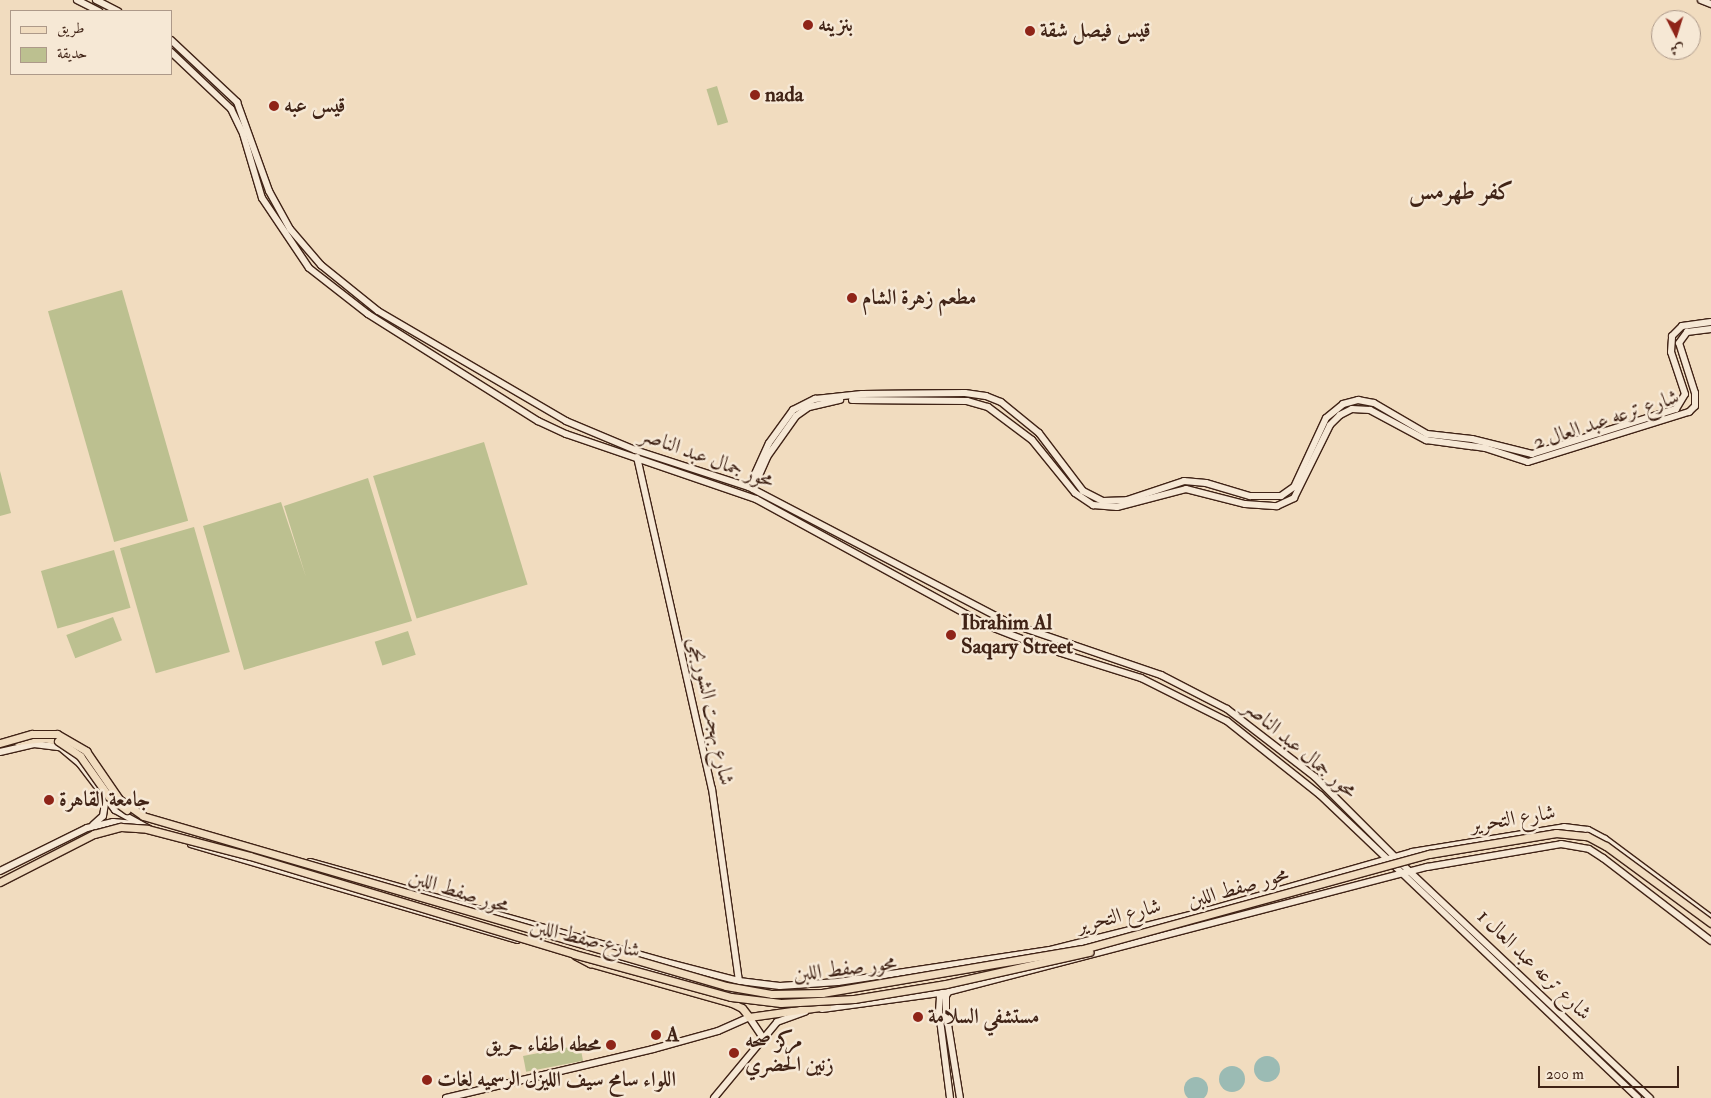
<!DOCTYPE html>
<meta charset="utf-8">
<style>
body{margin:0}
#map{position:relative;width:1711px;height:1098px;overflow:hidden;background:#f1dcbf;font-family:"IM FELL Double Pica",Amiri,serif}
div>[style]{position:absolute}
.green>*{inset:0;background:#bcc090;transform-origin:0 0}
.water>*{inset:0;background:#9bbbb4}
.round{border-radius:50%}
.roads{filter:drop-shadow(1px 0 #402316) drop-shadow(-1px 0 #402316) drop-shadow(0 1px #402316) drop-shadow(0 -1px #402316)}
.secondary>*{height:6px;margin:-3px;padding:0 3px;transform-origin:3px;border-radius:3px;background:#f6e8d5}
.primary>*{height:7px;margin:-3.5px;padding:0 3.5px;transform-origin:3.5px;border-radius:3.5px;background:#f1dcbf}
.bridges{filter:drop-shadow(1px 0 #402316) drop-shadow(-1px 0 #402316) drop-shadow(0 1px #402316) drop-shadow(0 -1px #402316)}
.primary-bridge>*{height:7px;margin:-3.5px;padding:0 3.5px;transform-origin:3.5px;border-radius:3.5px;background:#f1dcbf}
.dots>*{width:14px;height:14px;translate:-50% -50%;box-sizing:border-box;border:2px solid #f6e8d5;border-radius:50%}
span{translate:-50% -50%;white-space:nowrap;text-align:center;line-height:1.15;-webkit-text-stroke:5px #f6e8d5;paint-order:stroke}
.poi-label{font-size:21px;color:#402316;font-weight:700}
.left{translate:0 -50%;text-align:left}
.right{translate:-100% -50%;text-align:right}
.street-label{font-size:21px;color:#402316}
.quarter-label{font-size:24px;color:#402316;font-weight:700}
.legend{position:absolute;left:10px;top:10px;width:162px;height:65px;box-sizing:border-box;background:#f6e8d5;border:1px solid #ad9989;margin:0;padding:6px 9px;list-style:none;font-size:15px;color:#402316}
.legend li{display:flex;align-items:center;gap:10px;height:25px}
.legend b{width:25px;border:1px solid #ad9989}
.north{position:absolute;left:1651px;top:10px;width:50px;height:50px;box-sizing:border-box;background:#f6e8d5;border:1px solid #ad9989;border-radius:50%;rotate:175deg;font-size:14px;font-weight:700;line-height:20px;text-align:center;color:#402316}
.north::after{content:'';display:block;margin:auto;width:18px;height:22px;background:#8f2418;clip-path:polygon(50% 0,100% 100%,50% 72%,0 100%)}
.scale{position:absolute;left:1538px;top:1066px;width:141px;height:22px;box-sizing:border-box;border:2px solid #402316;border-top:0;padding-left:6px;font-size:15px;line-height:18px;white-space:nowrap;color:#402316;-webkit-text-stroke:4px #f6e8d5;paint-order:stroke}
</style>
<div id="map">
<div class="green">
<div style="left:717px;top:86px;width:38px;height:11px;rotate:73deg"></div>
<div style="left:122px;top:290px;width:240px;height:77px;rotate:74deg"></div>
<div style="left:484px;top:442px;width:149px;height:116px;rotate:73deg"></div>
<div style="clip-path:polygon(0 471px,11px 513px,0 516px)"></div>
<div style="clip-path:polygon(368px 478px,412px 621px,244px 670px,203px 526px,281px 502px,306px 577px,284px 506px)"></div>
<div style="left:194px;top:527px;width:130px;height:77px;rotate:74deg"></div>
<div style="left:114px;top:550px;width:60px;height:76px;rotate:74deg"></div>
<div style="left:113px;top:617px;width:25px;height:50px;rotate:69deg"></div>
<div style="left:408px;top:631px;width:25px;height:35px;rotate:72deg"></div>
<div style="left:580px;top:1045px;width:16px;height:58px;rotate:79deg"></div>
</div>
<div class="water">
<div class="round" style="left:1254px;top:1056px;width:26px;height:26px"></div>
<div class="round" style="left:1219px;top:1066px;width:26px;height:26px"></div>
<div class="round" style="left:1184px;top:1077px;width:24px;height:24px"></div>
</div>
<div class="roads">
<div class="secondary">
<div style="left:77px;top:0;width:25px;rotate:27deg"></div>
<div style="left:96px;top:0;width:25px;rotate:27deg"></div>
<div style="left:1701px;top:0;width:11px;rotate:22deg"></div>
<div style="left:171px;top:40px;width:91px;rotate:43.2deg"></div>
<div style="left:237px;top:102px;width:95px;rotate:70.2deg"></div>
<div style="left:269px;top:191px;width:43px;rotate:61.1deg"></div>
<div style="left:290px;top:229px;width:48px;rotate:49.3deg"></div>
<div style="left:321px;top:265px;width:73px;rotate:38.9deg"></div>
<div style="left:378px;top:311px;width:218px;rotate:30.3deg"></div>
<div style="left:566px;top:421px;width:75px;rotate:22.8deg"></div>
<div style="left:635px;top:450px;width:120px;rotate:18deg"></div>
<div style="left:749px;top:487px;width:293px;rotate:27.6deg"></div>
<div style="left:1009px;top:623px;width:161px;rotate:18.9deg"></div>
<div style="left:1161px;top:675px;width:74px;rotate:27.3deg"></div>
<div style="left:1227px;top:709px;width:111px;rotate:37.7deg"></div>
<div style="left:1315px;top:777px;width:133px;rotate:45deg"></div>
<div style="left:1409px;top:871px;width:331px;rotate:43.3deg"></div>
<div style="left:171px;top:52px;width:83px;rotate:43.5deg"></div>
<div style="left:231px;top:109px;width:28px;rotate:64deg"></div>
<div style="left:243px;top:134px;width:67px;rotate:73.5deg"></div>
<div style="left:262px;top:198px;width:84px;rotate:56.1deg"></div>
<div style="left:309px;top:268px;width:75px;rotate:37.9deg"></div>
<div style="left:368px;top:314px;width:201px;rotate:32.2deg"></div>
<div style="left:538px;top:421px;width:31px;rotate:25deg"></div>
<div style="left:566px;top:434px;width:201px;rotate:18.9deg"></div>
<div style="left:756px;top:499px;width:262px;rotate:28.7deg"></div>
<div style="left:986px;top:625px;width:63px;rotate:21.3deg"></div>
<div style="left:1045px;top:648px;width:101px;rotate:17.4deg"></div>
<div style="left:1141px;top:678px;width:96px;rotate:26.6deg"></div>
<div style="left:1227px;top:721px;width:119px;rotate:38.5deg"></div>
<div style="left:1320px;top:795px;width:439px;rotate:43.6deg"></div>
<div style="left:852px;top:400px;width:115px;rotate:0.5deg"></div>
<div style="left:967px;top:401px;width:22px;rotate:16deg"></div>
<div style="left:988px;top:407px;width:55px;rotate:36.9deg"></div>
<div style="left:1032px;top:440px;width:68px;rotate:50.9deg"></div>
<div style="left:1075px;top:493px;width:22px;rotate:34deg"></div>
<div style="left:1093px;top:505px;width:24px;rotate:5deg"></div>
<div style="left:1117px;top:507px;width:71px;rotate:-14.6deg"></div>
<div style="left:1186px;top:489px;width:61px;rotate:14.3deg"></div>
<div style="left:1245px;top:504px;width:32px;rotate:4deg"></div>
<div style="left:1277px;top:506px;width:19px;rotate:-25deg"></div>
<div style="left:1294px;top:498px;width:81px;rotate:-63.7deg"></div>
<div style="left:1330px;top:425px;width:14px;rotate:-45deg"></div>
<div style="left:1340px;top:415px;width:13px;rotate:-27deg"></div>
<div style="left:1352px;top:409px;width:18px;rotate:3deg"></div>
<div style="left:1370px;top:410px;width:64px;rotate:28.2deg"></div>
<div style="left:1426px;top:440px;width:60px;rotate:7.7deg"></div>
<div style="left:1485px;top:448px;width:45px;rotate:18deg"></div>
<div style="left:1528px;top:462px;width:169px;rotate:-17.3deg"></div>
<div style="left:1689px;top:412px;width:8px;rotate:-45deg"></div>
<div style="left:1695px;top:406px;width:13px;rotate:-90deg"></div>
<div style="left:1695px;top:393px;width:52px;rotate:-107.7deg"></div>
<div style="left:1679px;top:343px;width:14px;rotate:-54deg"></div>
<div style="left:1687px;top:332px;width:24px;rotate:-7deg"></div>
<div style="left:637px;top:457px;width:340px;rotate:77.3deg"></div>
<div style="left:712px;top:789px;width:194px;rotate:82deg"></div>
<div style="left:749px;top:487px;width:48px;rotate:-65.6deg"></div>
<div style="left:769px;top:443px;width:41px;rotate:-54deg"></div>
<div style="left:793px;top:410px;width:25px;rotate:-27deg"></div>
<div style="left:815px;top:399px;width:47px;rotate:-6.1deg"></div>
<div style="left:862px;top:394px;width:103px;rotate:-0.6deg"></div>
<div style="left:965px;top:393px;width:21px;rotate:8deg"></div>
<div style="left:986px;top:396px;width:16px;rotate:22deg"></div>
<div style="left:1001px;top:402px;width:49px;rotate:39.2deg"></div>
<div style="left:1039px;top:433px;width:73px;rotate:52.8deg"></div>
<div style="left:1083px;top:491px;width:22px;rotate:27deg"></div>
<div style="left:1103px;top:501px;width:24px;rotate:-2deg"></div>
<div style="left:1127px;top:500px;width:60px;rotate:-18.4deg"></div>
<div style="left:1184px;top:481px;width:22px;rotate:5deg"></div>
<div style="left:1206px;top:483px;width:46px;rotate:16.5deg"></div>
<div style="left:1250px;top:496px;width:31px"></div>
<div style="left:1281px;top:496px;width:16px;rotate:-35deg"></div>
<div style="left:1294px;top:487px;width:76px;rotate:-65.1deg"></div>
<div style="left:1326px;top:418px;width:22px;rotate:-39deg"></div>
<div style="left:1343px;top:404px;width:16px;rotate:-15deg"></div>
<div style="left:1358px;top:400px;width:16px;rotate:11deg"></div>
<div style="left:1374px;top:403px;width:61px;rotate:30.3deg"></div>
<div style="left:1427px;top:434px;width:45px;rotate:6.3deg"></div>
<div style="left:1472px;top:439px;width:62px;rotate:14deg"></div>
<div style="left:1532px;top:454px;width:151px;rotate:-17.4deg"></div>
<div style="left:1676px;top:409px;width:17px;rotate:-59deg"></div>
<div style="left:1685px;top:394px;width:44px;rotate:-108.4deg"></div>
<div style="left:1671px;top:352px;width:16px;rotate:-86deg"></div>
<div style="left:1672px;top:336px;width:14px;rotate:-45deg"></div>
<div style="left:1682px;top:326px;width:29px;rotate:-8deg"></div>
<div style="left:753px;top:489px;width:35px;rotate:-66deg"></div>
<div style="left:767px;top:457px;width:50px;rotate:-54.7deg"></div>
<div style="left:796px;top:416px;width:16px;rotate:-35deg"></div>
<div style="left:809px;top:407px;width:32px;rotate:-13deg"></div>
<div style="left:0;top:752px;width:35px;rotate:-13deg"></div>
<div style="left:34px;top:744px;width:26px;rotate:7deg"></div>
<div style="left:60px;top:747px;width:26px;rotate:40deg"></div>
<div style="left:80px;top:764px;width:58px;rotate:52.7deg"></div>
<div style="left:115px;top:810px;width:39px;rotate:29deg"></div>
<div style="left:93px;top:825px;width:13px;rotate:-42deg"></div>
<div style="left:103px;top:816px;width:18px;rotate:-81deg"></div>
<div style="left:191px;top:844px;width:340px;rotate:16.4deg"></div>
<div style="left:310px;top:862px;width:369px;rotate:15.7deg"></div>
<div style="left:665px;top:962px;width:76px;rotate:14.4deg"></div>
<div style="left:739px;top:981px;width:41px;rotate:7deg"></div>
<div style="left:780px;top:986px;width:58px;rotate:-3.9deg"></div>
<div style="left:838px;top:982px;width:214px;rotate:-8.6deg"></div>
<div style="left:1050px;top:950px;width:164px;rotate:-14.1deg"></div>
<div style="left:1209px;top:910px;width:211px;rotate:-15.9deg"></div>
<div style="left:1412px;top:852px;width:154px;rotate:-9.3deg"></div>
<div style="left:1564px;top:827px;width:24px;rotate:7deg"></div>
<div style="left:1588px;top:830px;width:19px;rotate:28deg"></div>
<div style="left:1605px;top:839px;width:132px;rotate:36.7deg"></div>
<div style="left:0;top:871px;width:97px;rotate:-26.3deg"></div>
<div style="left:87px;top:828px;width:27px;rotate:-13deg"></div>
<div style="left:113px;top:822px;width:22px;rotate:5deg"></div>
<div style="left:615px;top:962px;width:142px;rotate:13.8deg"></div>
<div style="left:950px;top:989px;width:8px;rotate:120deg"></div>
<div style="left:946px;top:996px;width:16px;rotate:90deg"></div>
<div style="left:946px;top:1012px;width:87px;rotate:80.8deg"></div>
<div style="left:943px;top:992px;width:6px;rotate:121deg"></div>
<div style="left:940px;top:997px;width:15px;rotate:94deg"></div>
<div style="left:939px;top:1012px;width:87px;rotate:82.7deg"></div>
<div style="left:768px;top:998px;width:25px;rotate:5deg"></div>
<div style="left:822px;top:1009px;width:126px;rotate:-7.7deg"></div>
<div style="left:947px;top:992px;width:496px;rotate:-14.6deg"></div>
<div style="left:1427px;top:867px;width:136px;rotate:-9.7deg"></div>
<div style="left:1561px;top:844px;width:28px;rotate:10deg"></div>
<div style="left:1589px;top:849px;width:17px;rotate:33deg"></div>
<div style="left:1603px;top:858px;width:136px;rotate:37.5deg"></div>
<div style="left:446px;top:1098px;width:213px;rotate:-13.3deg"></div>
<div style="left:653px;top:1049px;width:67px;rotate:-15.5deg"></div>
<div style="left:718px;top:1031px;width:34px;rotate:-24deg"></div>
<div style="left:749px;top:1017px;width:25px;rotate:56deg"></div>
<div style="left:714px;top:1098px;width:99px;rotate:-50.3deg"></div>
<div style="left:777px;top:1022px;width:30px;rotate:-20deg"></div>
</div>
<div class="primary">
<div style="left:17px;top:741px;width:27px;rotate:-6deg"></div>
<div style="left:44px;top:738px;width:14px;rotate:12deg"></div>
<div style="left:576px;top:956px;width:16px;rotate:27deg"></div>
<div style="left:590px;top:963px;width:148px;rotate:15.7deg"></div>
<div style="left:732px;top:1003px;width:11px;rotate:27deg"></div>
<div style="left:742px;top:1008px;width:11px;rotate:52deg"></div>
<div style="left:749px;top:1017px;width:79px;rotate:-8deg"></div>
</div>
</div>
<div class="bridges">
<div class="primary-bridge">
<div style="left:58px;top:741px;width:27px;rotate:34deg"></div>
<div style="left:80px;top:756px;width:50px;rotate:54.7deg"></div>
<div style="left:109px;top:797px;width:22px;rotate:36deg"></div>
<div style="left:0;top:743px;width:33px;rotate:-16deg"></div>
<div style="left:32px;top:734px;width:25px"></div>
<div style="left:57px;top:734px;width:34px;rotate:30deg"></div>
<div style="left:86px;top:751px;width:58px;rotate:55.5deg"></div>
<div style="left:119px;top:799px;width:29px;rotate:35deg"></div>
<div style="left:143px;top:816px;width:607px;rotate:16.26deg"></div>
<div style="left:726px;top:986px;width:47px;rotate:9.9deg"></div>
<div style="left:772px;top:994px;width:50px;rotate:-1.1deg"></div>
<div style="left:822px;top:993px;width:269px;rotate:-9.6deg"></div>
<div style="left:1087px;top:948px;width:355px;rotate:-15.4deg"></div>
<div style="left:1429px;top:854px;width:129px;rotate:-9.4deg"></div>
<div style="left:1556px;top:833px;width:31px;rotate:6deg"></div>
<div style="left:1587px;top:836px;width:21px;rotate:28deg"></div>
<div style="left:1606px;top:846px;width:130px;rotate:36.3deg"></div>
<div style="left:0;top:882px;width:106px;rotate:-27.1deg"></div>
<div style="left:94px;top:834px;width:28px;rotate:-15deg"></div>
<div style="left:121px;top:827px;width:26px;rotate:4deg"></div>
<div style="left:147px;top:829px;width:106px;rotate:14.7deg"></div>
<div style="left:250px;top:856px;width:338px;rotate:16.8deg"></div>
<div style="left:574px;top:954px;width:163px;rotate:15.3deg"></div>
<div style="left:731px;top:997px;width:50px;rotate:6.8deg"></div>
<div style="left:781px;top:1003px;width:73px;rotate:-3.1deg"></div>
<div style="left:854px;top:999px;width:93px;rotate:-9.3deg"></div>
<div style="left:946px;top:984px;width:147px;rotate:-12.6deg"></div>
</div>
</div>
<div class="dots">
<div style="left:808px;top:25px;background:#8f2418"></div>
<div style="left:1030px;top:31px;background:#8f2418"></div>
<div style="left:755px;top:95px;background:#8f2418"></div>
<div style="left:274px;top:106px;background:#8f2418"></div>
<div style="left:852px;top:298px;background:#8f2418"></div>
<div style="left:951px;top:635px;background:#8f2418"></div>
<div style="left:49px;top:800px;background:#8f2418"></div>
<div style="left:918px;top:1017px;background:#8f2418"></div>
<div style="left:656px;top:1035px;background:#8f2418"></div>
<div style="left:611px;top:1045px;background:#8f2418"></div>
<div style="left:734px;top:1053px;background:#8f2418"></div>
<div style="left:427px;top:1080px;background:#8f2418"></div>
</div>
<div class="poi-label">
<span class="left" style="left:818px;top:25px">بنزينه</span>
<span class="left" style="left:1040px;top:31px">قيس فيصل شقة</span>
<span class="left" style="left:765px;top:95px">nada</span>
<span class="left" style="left:284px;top:106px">قيس عبه</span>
<span class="left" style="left:862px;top:298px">مطعم زهرة الشام</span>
<span class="left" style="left:961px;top:635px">Ibrahim Al<br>Saqary Street</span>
<span class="left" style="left:59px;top:800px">جامعة القاهرة</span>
<span class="left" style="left:928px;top:1017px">مستشفي السلامة</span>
<span class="left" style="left:666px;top:1035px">A</span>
<span class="left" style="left:745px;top:1053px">مركز صحه<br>زنين الحضري</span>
<span class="right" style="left:601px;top:1045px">محطه اطفاء حريق</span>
<span class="left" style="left:437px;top:1080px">اللواء سامح سيف الليزل الرسميه لغات</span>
</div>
<div class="street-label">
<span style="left:1606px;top:420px;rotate:-18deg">شارع ترعه عبد العال 2</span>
<span style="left:707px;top:458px;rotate:20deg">محور جمال عبد الناصر</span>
<span style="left:711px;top:711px;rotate:78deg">شارع بهجت الشوربجى</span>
<span style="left:1300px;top:749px;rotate:40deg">محور جمال عبد الناصر</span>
<span style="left:1513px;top:819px;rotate:-9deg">شارع التحرير</span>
<span style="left:1238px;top:888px;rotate:-16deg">محور صفط اللبن</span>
<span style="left:459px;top:892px;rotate:17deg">محور صفط اللبن</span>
<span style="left:1119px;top:916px;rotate:-14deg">شارع التحرير</span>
<span style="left:585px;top:939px;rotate:13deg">شارع صفط اللبن</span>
<span style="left:1534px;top:965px;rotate:44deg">شارع ترعه عبد العال 1</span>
<span style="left:845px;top:969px;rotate:-7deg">محور صفط اللبن</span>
</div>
<div class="quarter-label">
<span style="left:1461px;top:192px">كفر طهرمس</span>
</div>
<ul class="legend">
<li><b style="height:6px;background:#f1dcbf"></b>طريق</li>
<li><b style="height:14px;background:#bcc090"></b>حديقة</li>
</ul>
<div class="north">ش</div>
<div class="scale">200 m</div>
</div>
